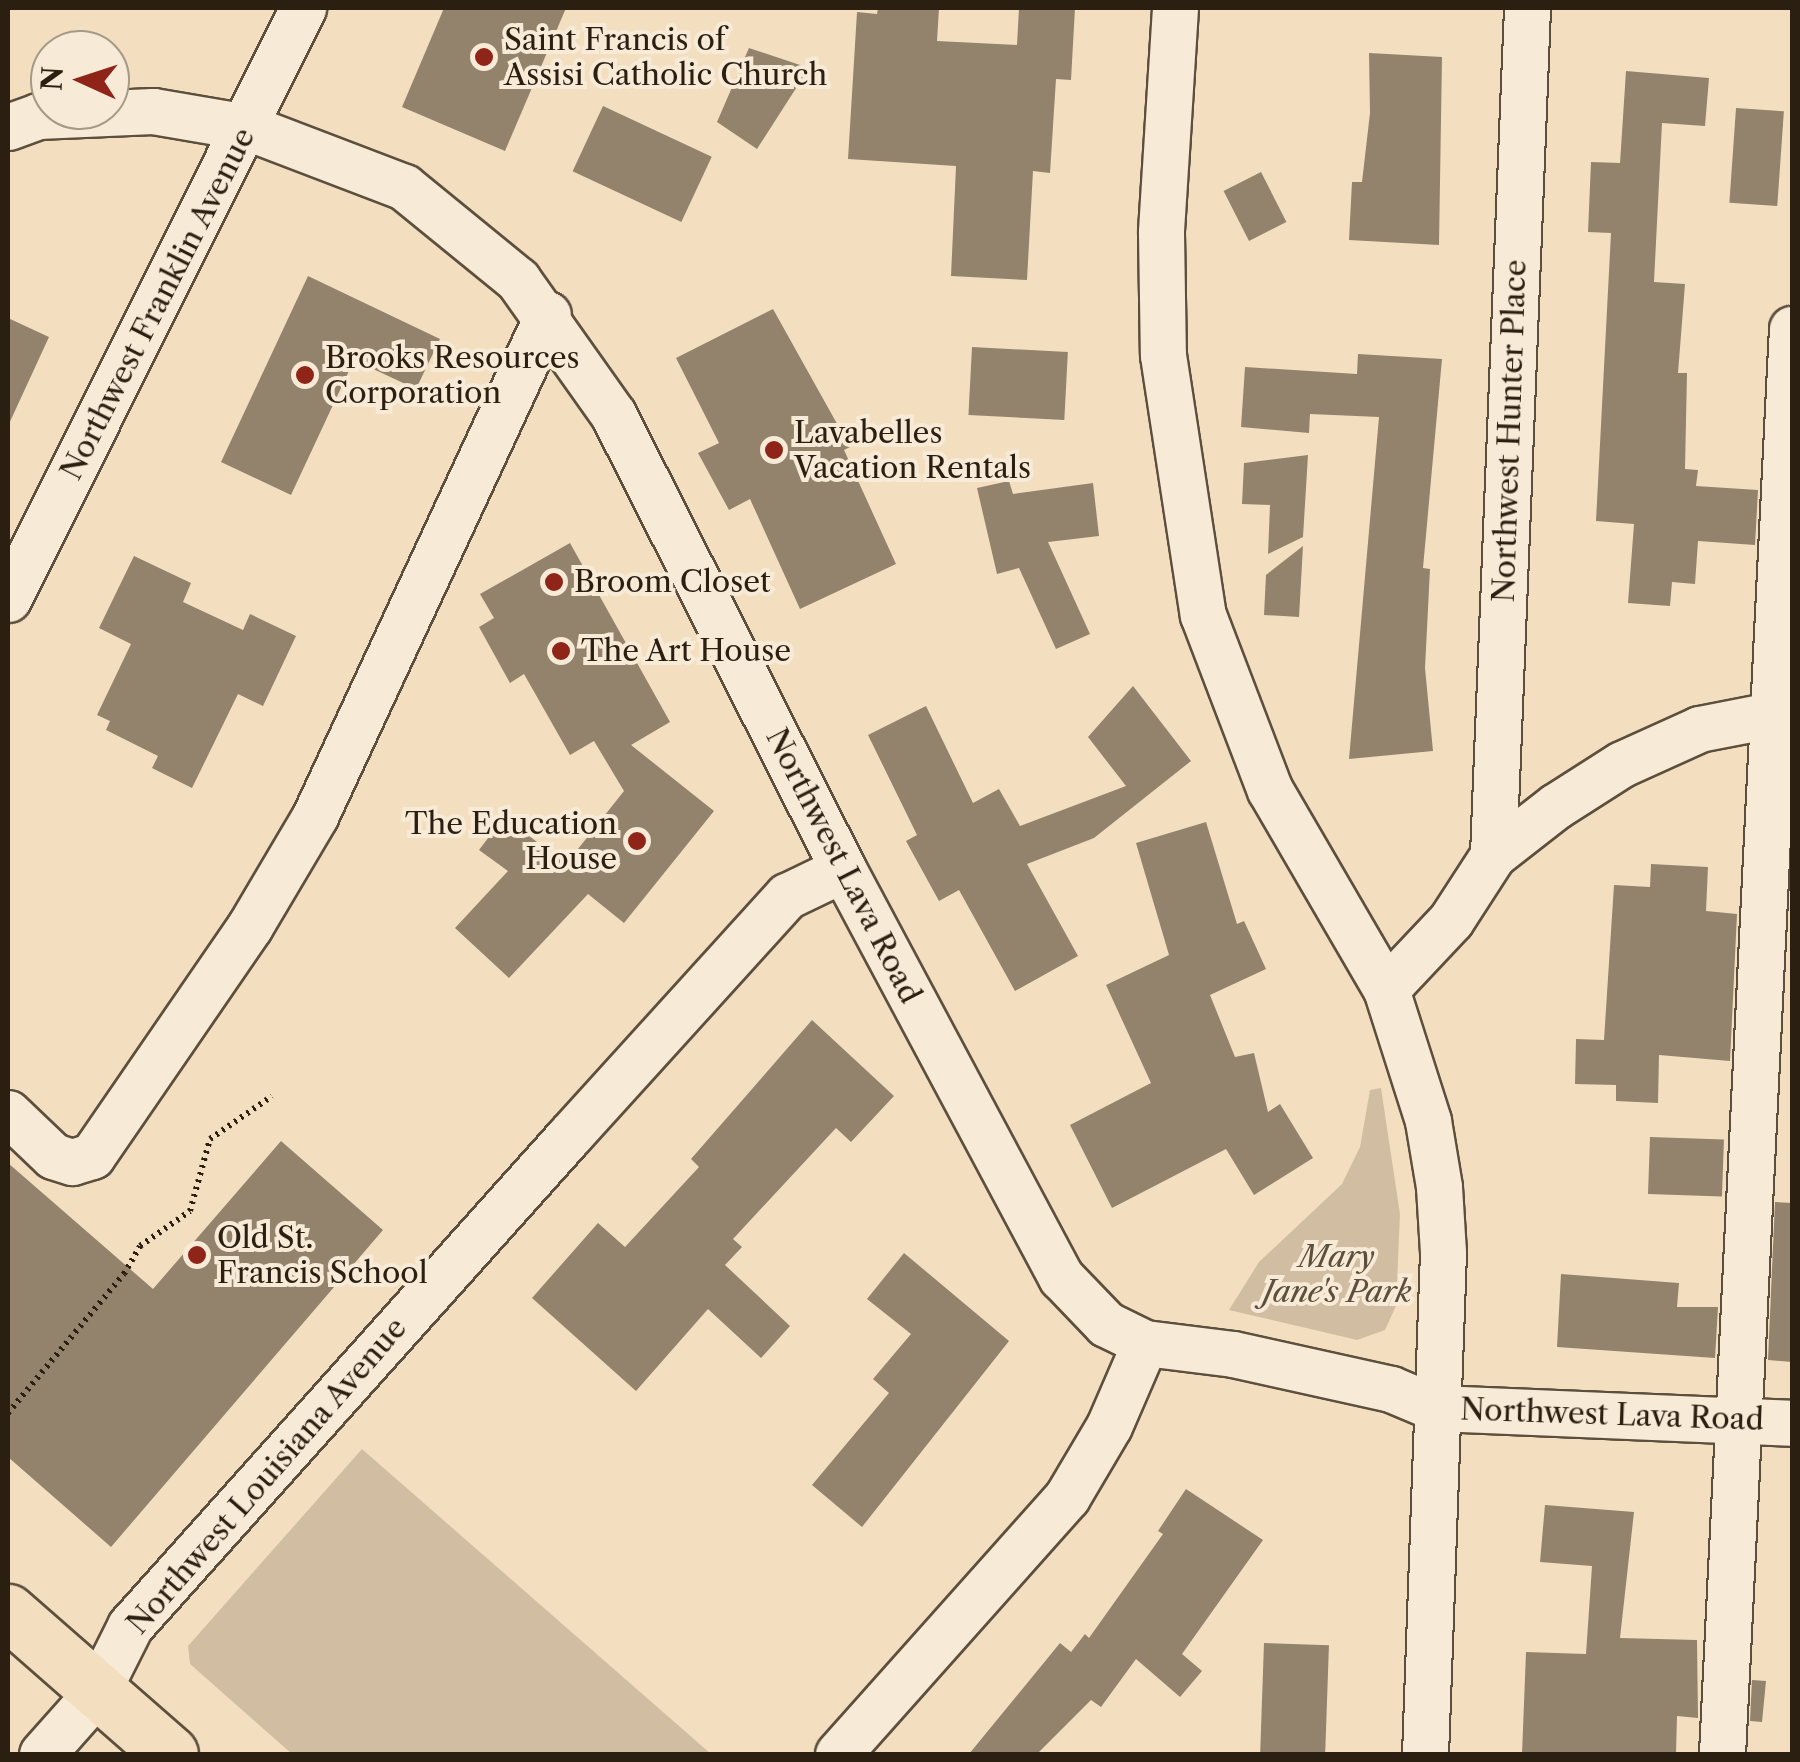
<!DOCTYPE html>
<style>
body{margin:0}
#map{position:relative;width:1800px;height:1762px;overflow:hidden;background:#f3dfc0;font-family:"Libre Caslon Text",serif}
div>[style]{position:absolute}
.green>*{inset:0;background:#d1bea2}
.building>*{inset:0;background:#93836c;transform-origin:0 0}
.path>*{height:6px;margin-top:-3px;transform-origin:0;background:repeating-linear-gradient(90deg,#2b1f11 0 2.5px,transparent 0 7.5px)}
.roads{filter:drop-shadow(2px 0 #5d4f3d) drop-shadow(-2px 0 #5d4f3d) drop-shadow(0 2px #5d4f3d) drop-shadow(0 -2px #5d4f3d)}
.minor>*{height:45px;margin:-22.5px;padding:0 22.5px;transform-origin:22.5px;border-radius:22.5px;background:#f7ead6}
.major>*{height:55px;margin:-27.5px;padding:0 27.5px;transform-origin:27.5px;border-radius:27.5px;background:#f3dfc0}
.dots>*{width:28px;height:28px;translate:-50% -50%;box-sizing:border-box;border:5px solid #f7ead6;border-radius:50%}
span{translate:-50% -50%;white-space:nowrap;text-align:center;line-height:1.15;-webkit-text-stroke:8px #f7ead6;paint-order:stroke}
.poi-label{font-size:30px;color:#2b1f11}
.left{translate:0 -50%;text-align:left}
.right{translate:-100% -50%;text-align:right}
.street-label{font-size:30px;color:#2b1f11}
.park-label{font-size:30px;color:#5d4f3c;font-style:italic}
.frame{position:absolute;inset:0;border:10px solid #2b1f11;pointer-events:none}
.north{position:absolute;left:30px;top:30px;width:100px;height:100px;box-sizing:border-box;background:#f7ead6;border:2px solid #a59987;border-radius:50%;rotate:273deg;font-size:28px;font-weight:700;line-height:40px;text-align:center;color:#2b1f11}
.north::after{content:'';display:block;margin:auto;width:35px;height:45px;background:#8f2418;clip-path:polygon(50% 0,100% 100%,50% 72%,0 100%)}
</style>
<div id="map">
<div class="green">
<div style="clip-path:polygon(1381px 1088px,1400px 1214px,1396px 1306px,1385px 1330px,1357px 1340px,1229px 1310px,1259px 1262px,1342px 1184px,1360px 1147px,1370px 1090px)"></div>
<div style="clip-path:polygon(362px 1449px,711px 1754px,292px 1754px,190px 1664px,188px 1646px)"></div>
</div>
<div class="building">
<div style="clip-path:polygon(444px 8px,566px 8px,505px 151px,402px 107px)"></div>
<div style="clip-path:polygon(878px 8px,939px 8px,937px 41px,1017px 45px,1019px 8px,1075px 8px,1071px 80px,1056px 79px,1050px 173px,1033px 171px,1027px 280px,951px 276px,956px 166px,848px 159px,857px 12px,877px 14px)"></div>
<div style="clip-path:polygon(749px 48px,809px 68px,757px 149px,717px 122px)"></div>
<div style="clip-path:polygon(1369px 53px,1442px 57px,1439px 245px,1349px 240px,1352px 182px,1362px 182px,1370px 113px)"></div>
<div style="clip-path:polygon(1626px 71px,1709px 78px,1705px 126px,1662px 123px,1654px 282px,1685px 284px,1678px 373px,1687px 373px,1685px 469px,1698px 470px,1696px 486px,1758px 490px,1755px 545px,1698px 541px,1695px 584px,1672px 582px,1670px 606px,1628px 603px,1634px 524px,1596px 521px,1611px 233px,1588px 232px,1591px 162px,1620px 163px)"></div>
<div style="left:603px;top:106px;width:120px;height:72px;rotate:25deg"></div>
<div style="left:1736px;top:108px;width:48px;height:95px;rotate:4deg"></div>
<div style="left:1261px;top:172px;width:56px;height:42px;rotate:63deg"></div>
<div style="clip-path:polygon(308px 276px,440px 339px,416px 389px,354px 360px,291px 495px,221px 462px)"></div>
<div style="clip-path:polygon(773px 309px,850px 447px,844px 450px,896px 564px,800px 609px,750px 499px,729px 510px,698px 453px,719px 443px,676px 358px)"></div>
<div style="clip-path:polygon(8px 318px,49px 337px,8px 426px)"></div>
<div style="left:972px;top:347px;width:96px;height:68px;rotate:3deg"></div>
<div style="clip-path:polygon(1358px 354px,1442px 359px,1423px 568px,1430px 569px,1425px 668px,1433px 751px,1349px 759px,1379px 417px,1310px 414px,1309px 433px,1241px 427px,1245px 367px,1357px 374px)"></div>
<div style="clip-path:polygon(1308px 455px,1303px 537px,1268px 554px,1270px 505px,1242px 504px,1244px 463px)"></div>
<div style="clip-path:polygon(1009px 481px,1013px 494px,1093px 483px,1099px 536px,1048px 542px,1090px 634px,1056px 649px,1019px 568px,997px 574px,977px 488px)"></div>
<div style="clip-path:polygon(570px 543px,670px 722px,631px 745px,714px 811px,624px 923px,588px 894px,509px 978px,455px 928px,508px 871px,479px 850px,504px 817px,566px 864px,624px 791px,594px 741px,570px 755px,524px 674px,510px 683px,479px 627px,494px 618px,480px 594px)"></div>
<div style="clip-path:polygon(1303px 546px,1299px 617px,1264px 615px,1266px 575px)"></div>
<div style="clip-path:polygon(134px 556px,191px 583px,183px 602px,243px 630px,250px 614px,296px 636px,263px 706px,238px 694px,192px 788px,152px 768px,158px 756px,106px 730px,110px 721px,97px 715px,131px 644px,99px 628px)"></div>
<div style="clip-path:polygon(1133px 686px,1191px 761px,1094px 838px,1027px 864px,1078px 956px,1015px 991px,959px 890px,939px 901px,906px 841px,917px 835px,868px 735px,926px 706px,973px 803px,999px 789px,1020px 826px,1126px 786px,1088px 737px)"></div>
<div style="clip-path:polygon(1206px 822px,1237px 924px,1244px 921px,1266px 969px,1210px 995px,1235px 1057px,1254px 1053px,1268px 1112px,1280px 1104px,1313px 1158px,1254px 1195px,1226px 1149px,1112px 1208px,1070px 1125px,1151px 1083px,1106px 985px,1169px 955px,1136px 843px)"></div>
<div style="clip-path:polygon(1651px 864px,1708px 867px,1706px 911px,1737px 914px,1730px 1061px,1659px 1055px,1658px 1103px,1616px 1101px,1616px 1085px,1575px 1084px,1576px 1039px,1604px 1040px,1614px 885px,1650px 887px)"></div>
<div style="clip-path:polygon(812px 1020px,894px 1096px,851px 1142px,836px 1128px,733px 1239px,742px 1247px,725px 1265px,790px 1326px,761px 1358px,708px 1309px,636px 1391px,532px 1298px,598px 1223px,625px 1247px,699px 1167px,691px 1159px)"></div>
<div style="left:1650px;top:1137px;width:74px;height:57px;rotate:2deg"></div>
<div style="clip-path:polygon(281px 1141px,383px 1230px,111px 1547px,8px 1457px,8px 1163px,153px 1289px)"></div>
<div style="clip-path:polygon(1775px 1202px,1792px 1203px,1792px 1362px,1768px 1360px)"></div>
<div style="clip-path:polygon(904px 1253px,1009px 1341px,862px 1527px,812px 1485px,889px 1393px,873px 1379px,911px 1334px,867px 1299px)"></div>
<div style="clip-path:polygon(1561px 1274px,1679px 1283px,1677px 1307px,1718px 1307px,1715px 1358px,1557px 1347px)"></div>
<div style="clip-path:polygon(1186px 1489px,1263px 1540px,1182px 1654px,1202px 1671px,1180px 1697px,1136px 1659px,1101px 1707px,1091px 1700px,1037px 1754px,969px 1754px,1060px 1643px,1071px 1652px,1085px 1634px,1089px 1638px,1163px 1534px,1158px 1531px)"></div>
<div style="clip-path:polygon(1545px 1505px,1634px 1512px,1620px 1638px,1697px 1640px,1698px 1718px,1677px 1716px,1676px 1754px,1522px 1754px,1526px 1652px,1586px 1654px,1592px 1566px,1540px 1562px)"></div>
<div style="left:1264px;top:1643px;width:65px;height:111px;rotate:2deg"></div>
<div style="clip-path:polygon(1752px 1680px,1766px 1681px,1762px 1722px,1750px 1721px)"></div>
</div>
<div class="path">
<div style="left:8px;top:1413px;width:181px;rotate:-50.2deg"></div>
<div style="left:124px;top:1274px;width:32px;rotate:-60deg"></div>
<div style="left:140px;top:1246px;width:61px;rotate:-35deg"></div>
<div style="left:190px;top:1211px;width:75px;rotate:-74.5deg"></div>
<div style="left:210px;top:1139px;width:75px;rotate:-34.7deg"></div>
</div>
<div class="roads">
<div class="minor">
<div style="left:1175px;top:8px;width:225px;rotate:93.6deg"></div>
<div style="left:1161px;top:233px;width:122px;rotate:89.1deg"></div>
<div style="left:1163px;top:355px;width:263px;rotate:81.3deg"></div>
<div style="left:1203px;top:615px;width:187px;rotate:69.1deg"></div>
<div style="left:1270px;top:790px;width:230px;rotate:59.8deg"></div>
<div style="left:1386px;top:989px;width:139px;rotate:72.3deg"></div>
<div style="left:1428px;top:1121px;width:67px;rotate:80.5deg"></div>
<div style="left:1439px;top:1187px;width:65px;rotate:86.5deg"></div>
<div style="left:1443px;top:1252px;width:502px;rotate:92.05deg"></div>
<div style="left:8px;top:127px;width:32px;rotate:-20deg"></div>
<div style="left:38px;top:116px;width:115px;rotate:-2.5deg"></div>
<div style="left:153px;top:111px;width:95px;rotate:9.7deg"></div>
<div style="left:247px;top:127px;width:168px;rotate:20.9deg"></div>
<div style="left:404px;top:187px;width:147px;rotate:39.2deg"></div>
<div style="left:518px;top:280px;width:164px;rotate:54.7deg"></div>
<div style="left:613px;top:414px;width:510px;rotate:63.18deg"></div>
<div style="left:843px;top:869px;width:463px;rotate:61.9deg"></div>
<div style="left:1061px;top:1277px;width:65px;rotate:46.2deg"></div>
<div style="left:1106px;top:1324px;width:43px;rotate:26deg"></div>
<div style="left:1145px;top:1343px;width:89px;rotate:7.1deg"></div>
<div style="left:1233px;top:1354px;width:162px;rotate:12.5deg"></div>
<div style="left:1391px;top:1389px;width:49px;rotate:22.9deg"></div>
<div style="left:1436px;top:1408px;width:356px;rotate:2.4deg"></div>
<div style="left:8px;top:599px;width:661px;rotate:-63.47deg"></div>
<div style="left:1493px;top:855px;width:848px;rotate:-87.7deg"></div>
<div style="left:1386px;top:989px;width:95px;rotate:-46.7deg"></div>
<div style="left:1451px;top:920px;width:77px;rotate:-57.1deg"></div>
<div style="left:1493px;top:855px;width:80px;rotate:-37.9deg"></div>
<div style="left:1556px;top:806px;width:78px;rotate:-32.5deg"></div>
<div style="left:1622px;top:764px;width:85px;rotate:-24.4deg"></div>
<div style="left:1699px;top:729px;width:95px;rotate:-11deg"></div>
<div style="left:8px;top:1113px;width:62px;rotate:43.7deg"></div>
<div style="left:53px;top:1156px;width:20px;rotate:18deg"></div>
<div style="left:72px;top:1162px;width:21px;rotate:-17deg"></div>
<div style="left:92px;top:1156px;width:279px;rotate:-55.5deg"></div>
<div style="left:250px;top:926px;width:128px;rotate:-59.4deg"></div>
<div style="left:315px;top:816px;width:553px;rotate:-65.1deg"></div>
<div style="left:42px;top:1754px;width:83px;rotate:-48.4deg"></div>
<div style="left:97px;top:1692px;width:74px;rotate:-63.4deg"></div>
<div style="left:130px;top:1626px;width:659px;rotate:-48.14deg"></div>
<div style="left:570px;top:1135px;width:323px;rotate:-47.8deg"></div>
<div style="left:787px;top:896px;width:62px;rotate:-25.7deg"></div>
<div style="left:838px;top:1754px;width:344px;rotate:-48.3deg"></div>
<div style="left:1067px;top:1497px;width:82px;rotate:-59.4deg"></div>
<div style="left:1109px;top:1426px;width:90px;rotate:-66.6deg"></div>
<div style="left:1722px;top:1754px;width:1427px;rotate:-87.19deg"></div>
</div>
<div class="major">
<div style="left:8px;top:1612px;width:215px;rotate:41.2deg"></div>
</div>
</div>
<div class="dots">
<div style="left:484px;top:57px;background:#8f2418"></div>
<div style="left:305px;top:375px;background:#8f2418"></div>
<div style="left:774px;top:450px;background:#8f2418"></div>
<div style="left:554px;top:582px;background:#8f2418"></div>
<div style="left:561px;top:651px;background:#8f2418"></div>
<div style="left:637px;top:841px;background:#8f2418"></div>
<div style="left:197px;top:1255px;background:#8f2418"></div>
</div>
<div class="poi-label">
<span class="left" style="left:504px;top:57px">Saint Francis of<br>Assisi Catholic Church</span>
<span class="left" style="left:325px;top:375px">Brooks Resources<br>Corporation</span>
<span class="left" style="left:794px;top:450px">Lavabelles<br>Vacation Rentals</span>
<span class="left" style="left:574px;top:582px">Broom Closet</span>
<span class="left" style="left:581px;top:651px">The Art House</span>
<span class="right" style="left:617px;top:841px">The Education<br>House</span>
<span class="left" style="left:217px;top:1255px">Old St.<br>Francis School</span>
</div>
<div class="street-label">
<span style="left:158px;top:304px;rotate:-63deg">Northwest Franklin Avenue</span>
<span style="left:1510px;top:431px;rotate:-88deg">Northwest Hunter Place</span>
<span style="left:843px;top:866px;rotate:63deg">Northwest Lava Road</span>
<span style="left:1612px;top:1415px;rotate:2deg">Northwest Lava Road</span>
<span style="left:267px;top:1476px;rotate:-49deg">Northwest Louisiana Avenue</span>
</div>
<div class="park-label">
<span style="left:1337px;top:1274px">Mary<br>Jane's Park</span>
</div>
<div class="frame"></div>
<div class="north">N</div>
</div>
